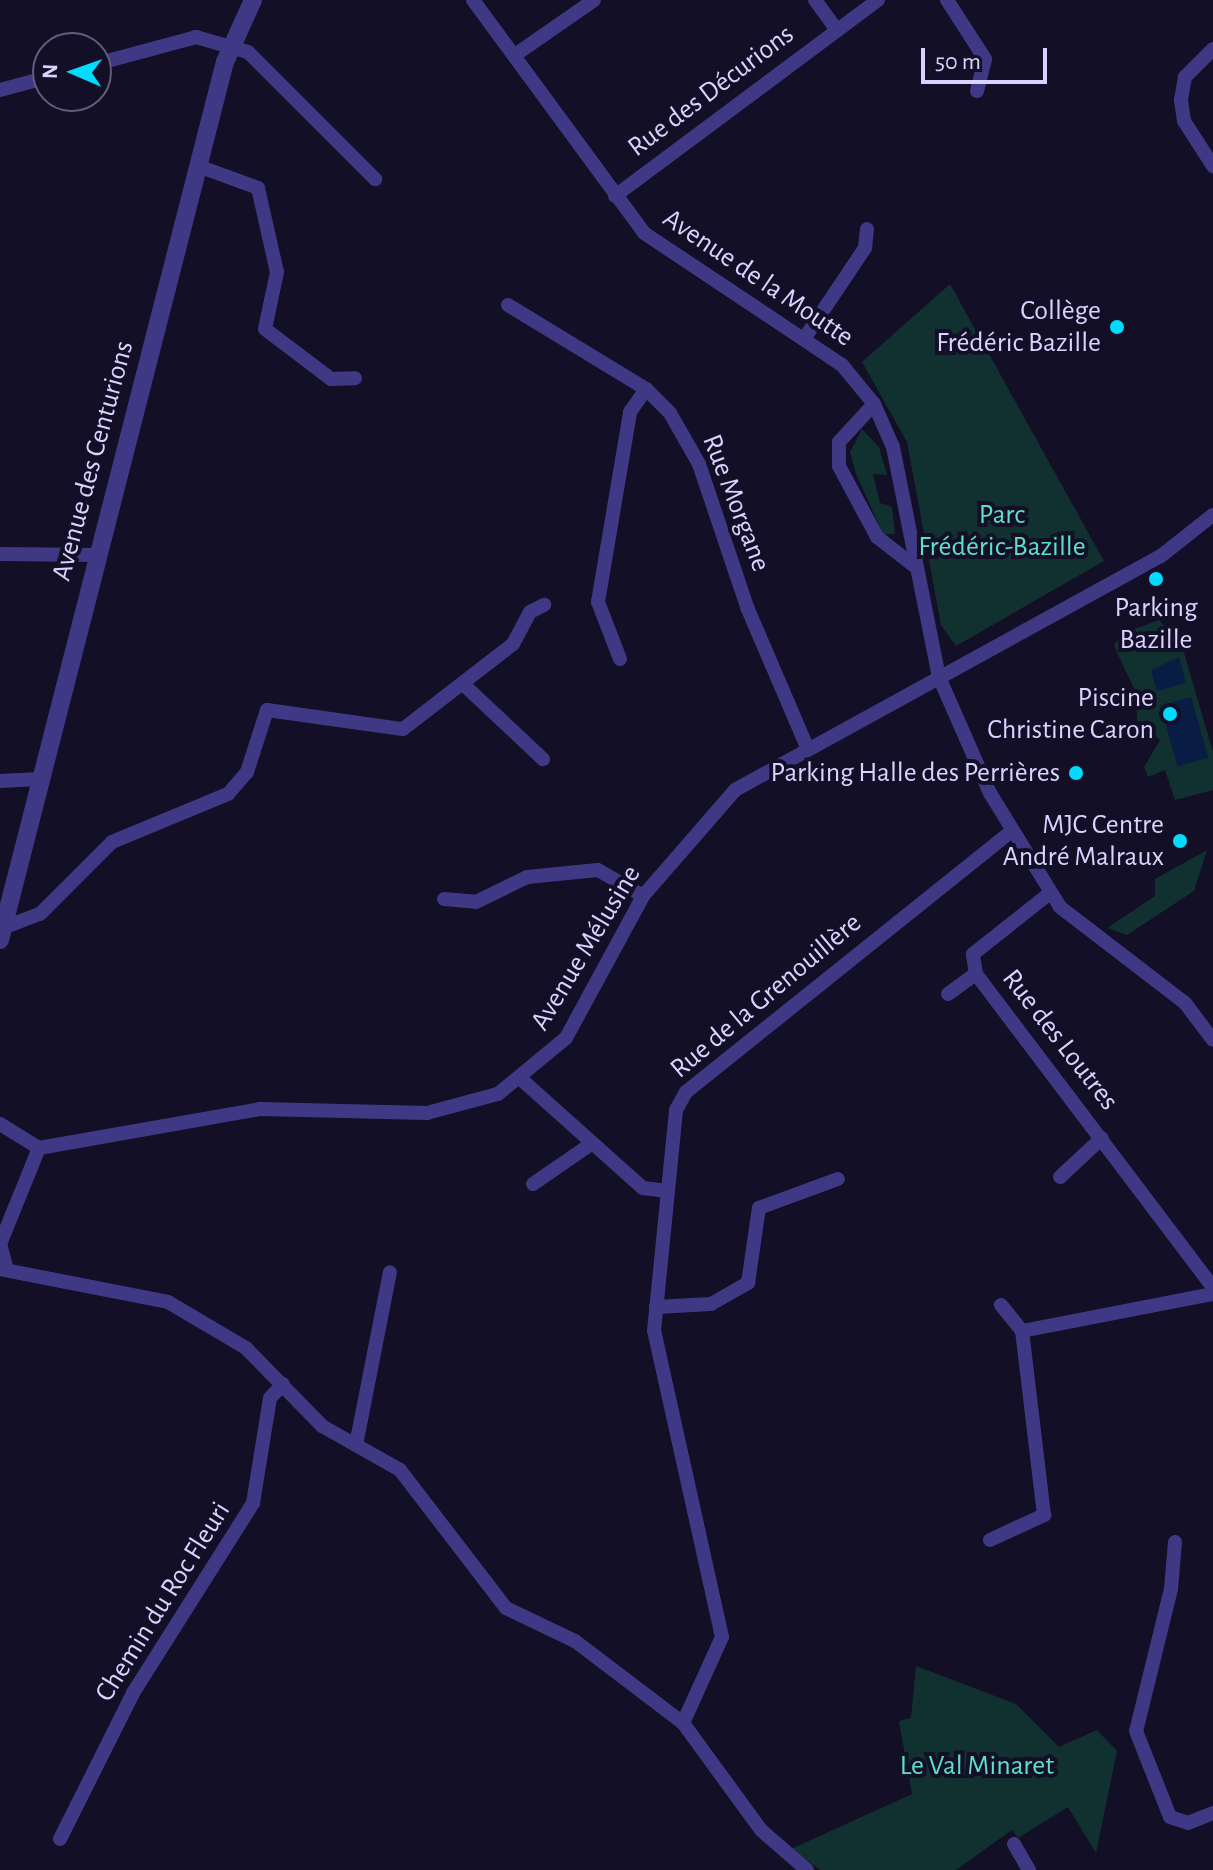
<!DOCTYPE html>
<meta charset="utf-8">
<style>
body{margin:0}
#map{position:relative;width:1213px;height:1870px;overflow:hidden;background:#130f26;font-family:"Alegreya Sans",sans-serif}
div>[style]{position:absolute}
.green>*{inset:0;background:#113030}
.water>*{inset:0;background:#091c44;transform-origin:0 0}
.minor>*{height:14px;margin:-7px;padding:0 7px;transform-origin:7px;border-radius:7px;background:#3f3985}
.tertiary>*{height:18px;margin:-9px;padding:0 9px;transform-origin:9px;border-radius:9px;background:#3f3985}
.dots>*{width:22px;height:22px;translate:-50% -50%;box-sizing:border-box;border:4px solid #130f26;border-radius:50%}
span{translate:-50% -50%;white-space:nowrap;text-align:center;line-height:1.15;-webkit-text-stroke:8px #130f26;paint-order:stroke}
.street-label{font-size:28px;color:#dad3ff}
.poi-label{font-size:28px;color:#dad3ff}
.right{translate:-100% -50%;text-align:right}
.park-label{font-size:28px;color:#5de1c6}
.north{position:absolute;left:32px;top:32px;width:80px;height:80px;box-sizing:border-box;background:#130f26;border:2px solid #635d7d;border-radius:50%;rotate:272deg;font-size:22px;font-weight:700;line-height:32px;text-align:center;color:#dad3ff}
.north::after{content:'';display:block;margin:auto;width:28px;height:36px;background:#00dbfe;clip-path:polygon(50% 0,100% 100%,50% 72%,0 100%)}
.scale{position:absolute;left:921px;top:48px;width:126px;height:36px;box-sizing:border-box;border:4px solid #dad3ff;border-top:0;padding-left:10px;font-size:24px;line-height:28px;white-space:nowrap;color:#dad3ff;-webkit-text-stroke:6px #130f26;paint-order:stroke}
</style>
<div id="map">
<div class="green">
<div style="clip-path:polygon(950px 284px,1104px 561px,956px 646px,941px 625px,907px 442px,862px 362px)"></div>
<div style="clip-path:polygon(862px 429px,879px 447px,887px 475px,873px 474px,880px 503px,892px 507px,895px 534px,883px 534px,856px 474px,850px 452px)"></div>
<div style="clip-path:polygon(1159px 620px,1182px 646px,1213px 752px,1213px 790px,1175px 800px,1165px 770px,1148px 777px,1144px 767px,1160px 740px,1137px 721px,1136px 693px,1114px 646px,1121px 634px)"></div>
<div style="clip-path:polygon(1207px 850px,1194px 891px,1127px 935px,1107px 928px,1155px 896px,1155px 879px)"></div>
<div style="clip-path:polygon(916px 1666px,1016px 1704px,1059px 1747px,1097px 1730px,1117px 1751px,1096px 1853px,1068px 1807px,1018px 1838px,1012px 1830px,956px 1870px,820px 1870px,791px 1849px,912px 1794px,899px 1721px,911px 1718px)"></div>
</div>
<div class="water">
<div style="clip-path:polygon(1179px 657px,1186px 683px,1157px 691px,1151px 670px)"></div>
<div style="left:1191px;top:697px;width:63px;height:32px;rotate:74deg"></div>
</div>
<div class="minor">
<div style="left:473px;top:0;width:289px;rotate:53.7deg"></div>
<div style="left:644px;top:233px;width:238px;rotate:33.7deg"></div>
<div style="left:842px;top:365px;width:50px;rotate:50.6deg"></div>
<div style="left:874px;top:404px;width:47px;rotate:66.2deg"></div>
<div style="left:893px;top:447px;width:235px;rotate:78.7deg"></div>
<div style="left:939px;top:677px;width:127px;rotate:66.3deg"></div>
<div style="left:990px;top:793px;width:134px;rotate:58.4deg"></div>
<div style="left:1060px;top:907px;width:158px;rotate:37.5deg"></div>
<div style="left:1185px;top:1003px;width:46px;rotate:52.9deg"></div>
<div style="left:815px;top:0;width:37px;rotate:54deg"></div>
<div style="left:947px;top:0;width:70px;rotate:57.2deg"></div>
<div style="left:985px;top:59px;width:33px;rotate:104deg"></div>
<div style="left:1213px;top:49px;width:40px;rotate:135deg"></div>
<div style="left:1185px;top:77px;width:23px;rotate:100deg"></div>
<div style="left:1181px;top:100px;width:21px;rotate:82deg"></div>
<div style="left:1184px;top:121px;width:54px;rotate:57.2deg"></div>
<div style="left:515px;top:55px;width:96px;rotate:-34.8deg"></div>
<div style="left:96px;top:64px;width:104px;rotate:-15.1deg"></div>
<div style="left:196px;top:37px;width:54px;rotate:16.1deg"></div>
<div style="left:248px;top:52px;width:180px;rotate:45deg"></div>
<div style="left:0;top:90px;width:50px;rotate:-15.2deg"></div>
<div style="left:198px;top:166px;width:64px;rotate:20.1deg"></div>
<div style="left:258px;top:188px;width:86px;rotate:77.3deg"></div>
<div style="left:277px;top:272px;width:58px;rotate:101.9deg"></div>
<div style="left:265px;top:329px;width:83px;rotate:37.1deg"></div>
<div style="left:331px;top:379px;width:24px;rotate:-2deg"></div>
<div style="left:615px;top:196px;width:328px;rotate:-36.7deg"></div>
<div style="left:508px;top:305px;width:162px;rotate:31.3deg"></div>
<div style="left:646px;top:389px;width:34px;rotate:45deg"></div>
<div style="left:670px;top:413px;width:59px;rotate:60.4deg"></div>
<div style="left:699px;top:464px;width:151px;rotate:71.4deg"></div>
<div style="left:747px;top:607px;width:155px;rotate:66.8deg"></div>
<div style="left:804px;top:339px;width:110px;rotate:-56.2deg"></div>
<div style="left:865px;top:248px;width:19px;rotate:-84deg"></div>
<div style="left:874px;top:404px;width:52px;rotate:132.6deg"></div>
<div style="left:839px;top:442px;width:24px;rotate:90deg"></div>
<div style="left:839px;top:466px;width:81px;rotate:61.8deg"></div>
<div style="left:877px;top:537px;width:51px;rotate:37.8deg"></div>
<div style="left:0;top:554px;width:98px;rotate:0.6deg"></div>
<div style="left:620px;top:659px;width:61px;rotate:-111.1deg"></div>
<div style="left:598px;top:602px;width:193px;rotate:-80.4deg"></div>
<div style="left:630px;top:412px;width:28px;rotate:-55deg"></div>
<div style="left:463px;top:684px;width:110px;rotate:43.2deg"></div>
<div style="left:0;top:781px;width:40px;rotate:-2.9deg"></div>
<div style="left:444px;top:899px;width:32px;rotate:5deg"></div>
<div style="left:476px;top:902px;width:57px;rotate:-26.1deg"></div>
<div style="left:527px;top:877px;width:71px;rotate:-5.6deg"></div>
<div style="left:598px;top:870px;width:52px;rotate:30deg"></div>
<div style="left:8px;top:926px;width:34px;rotate:-21deg"></div>
<div style="left:40px;top:914px;width:102px;rotate:-45deg"></div>
<div style="left:112px;top:842px;width:126px;rotate:-22.5deg"></div>
<div style="left:228px;top:794px;width:29px;rotate:-49deg"></div>
<div style="left:247px;top:772px;width:65px;rotate:-72.1deg"></div>
<div style="left:267px;top:710px;width:137px;rotate:8deg"></div>
<div style="left:403px;top:729px;width:139px;rotate:-37.7deg"></div>
<div style="left:513px;top:644px;width:36px;rotate:-62deg"></div>
<div style="left:530px;top:612px;width:16px;rotate:-27deg"></div>
<div style="left:976px;top:974px;width:393px;rotate:52.9deg"></div>
<div style="left:948px;top:994px;width:34px;rotate:-36deg"></div>
<div style="left:976px;top:974px;width:20px;rotate:-99deg"></div>
<div style="left:973px;top:954px;width:98px;rotate:-38.4deg"></div>
<div style="left:522px;top:1080px;width:162px;rotate:41.8deg"></div>
<div style="left:643px;top:1188px;width:25px;rotate:7deg"></div>
<div style="left:0;top:1124px;width:46px;rotate:31.6deg"></div>
<div style="left:39px;top:1148px;width:224px;rotate:-10deg"></div>
<div style="left:260px;top:1109px;width:167px;rotate:1.4deg"></div>
<div style="left:427px;top:1113px;width:73px;rotate:-15deg"></div>
<div style="left:498px;top:1094px;width:88px;rotate:-39.5deg"></div>
<div style="left:566px;top:1038px;width:162px;rotate:-61.5deg"></div>
<div style="left:643px;top:896px;width:140px;rotate:-49deg"></div>
<div style="left:735px;top:790px;width:486px;rotate:-28.8deg"></div>
<div style="left:1161px;top:556px;width:66px;rotate:-38.3deg"></div>
<div style="left:1060px;top:1177px;width:57px;rotate:-42.9deg"></div>
<div style="left:533px;top:1184px;width:70px;rotate:-34.6deg"></div>
<div style="left:0;top:1269px;width:171px;rotate:11.1deg"></div>
<div style="left:168px;top:1302px;width:91px;rotate:30.5deg"></div>
<div style="left:246px;top:1348px;width:109px;rotate:45.7deg"></div>
<div style="left:322px;top:1426px;width:90px;rotate:29.4deg"></div>
<div style="left:400px;top:1470px;width:174px;rotate:52.5deg"></div>
<div style="left:506px;top:1608px;width:76px;rotate:25.6deg"></div>
<div style="left:575px;top:1641px;width:136px;rotate:37.2deg"></div>
<div style="left:683px;top:1723px;width:132px;rotate:53.9deg"></div>
<div style="left:761px;top:1830px;width:61px;rotate:41deg"></div>
<div style="left:7px;top:1270px;width:27px;rotate:-105deg"></div>
<div style="left:0;top:1244px;width:104px;rotate:-67.9deg"></div>
<div style="left:1001px;top:1305px;width:33px;rotate:51deg"></div>
<div style="left:1022px;top:1331px;width:195px;rotate:-11deg"></div>
<div style="left:656px;top:1307px;width:55px;rotate:-3.1deg"></div>
<div style="left:711px;top:1304px;width:43px;rotate:-29.6deg"></div>
<div style="left:748px;top:1283px;width:76px;rotate:-81.7deg"></div>
<div style="left:759px;top:1208px;width:84px;rotate:-20.2deg"></div>
<div style="left:356px;top:1445px;width:176px;rotate:-78.9deg"></div>
<div style="left:990px;top:1540px;width:60px;rotate:-24.8deg"></div>
<div style="left:1044px;top:1515px;width:185px;rotate:-96.8deg"></div>
<div style="left:1175px;top:1542px;width:47px;rotate:94.9deg"></div>
<div style="left:1171px;top:1589px;width:146px;rotate:103.8deg"></div>
<div style="left:1136px;top:1731px;width:92px;rotate:68.4deg"></div>
<div style="left:1170px;top:1817px;width:19px;rotate:18deg"></div>
<div style="left:1188px;top:1823px;width:27px;rotate:-22deg"></div>
<div style="left:683px;top:1723px;width:94px;rotate:-65.6deg"></div>
<div style="left:722px;top:1637px;width:313px;rotate:-102.5deg"></div>
<div style="left:654px;top:1331px;width:222px;rotate:-84.3deg"></div>
<div style="left:676px;top:1110px;width:21px;rotate:-61deg"></div>
<div style="left:686px;top:1092px;width:418px;rotate:-38.7deg"></div>
<div style="left:60px;top:1839px;width:163px;rotate:-63.4deg"></div>
<div style="left:133px;top:1693px;width:225px;rotate:-57.7deg"></div>
<div style="left:253px;top:1503px;width:106px;rotate:-80.8deg"></div>
<div style="left:270px;top:1398px;width:19px;rotate:-47deg"></div>
<div style="left:1014px;top:1844px;width:30px;rotate:60deg"></div>
</div>
<div class="tertiary">
<div style="left:0;top:940px;width:906px;rotate:-75.63deg"></div>
<div style="left:225px;top:62px;width:68px;rotate:-65.7deg"></div>
</div>
<div class="dots">
<div style="left:1117px;top:327px;background:#00dbfe"></div>
<div style="left:1156px;top:579px;background:#00dbfe"></div>
<div style="left:1170px;top:714px;background:#00dbfe"></div>
<div style="left:1076px;top:773px;background:#00dbfe"></div>
<div style="left:1180px;top:841px;background:#00dbfe"></div>
</div>
<div class="street-label">
<span style="left:711px;top:91px;rotate:-37deg">Rue des Décurions</span>
<span style="left:758px;top:278px;rotate:34deg">Avenue de la Moutte</span>
<span style="left:93px;top:461px;rotate:-75deg">Avenue des Centurions</span>
<span style="left:736px;top:503px;rotate:69deg">Rue Morgane</span>
<span style="left:586px;top:948px;rotate:-59deg">Avenue Mélusine</span>
<span style="left:766px;top:996px;rotate:-40deg">Rue de la Grenouillère</span>
<span style="left:1060px;top:1040px;rotate:52deg">Rue des Loutres</span>
<span style="left:163px;top:1602px;rotate:-58deg">Chemin du Roc Fleuri</span>
</div>
<div class="poi-label">
<span class="right" style="left:1101px;top:327px">Collège<br>Frédéric Bazille</span>
<span style="left:1156px;top:624px">Parking<br>Bazille</span>
<span class="right" style="left:1154px;top:714px">Piscine<br>Christine Caron</span>
<span class="right" style="left:1060px;top:773px">Parking Halle des Perrières</span>
<span class="right" style="left:1164px;top:841px">MJC Centre<br>André Malraux</span>
</div>
<div class="park-label">
<span style="left:1002px;top:531px">Parc<br>Frédéric-Bazille</span>
<span style="left:977px;top:1766px">Le Val Minaret</span>
</div>
<div class="north">N</div>
<div class="scale">50 m</div>
</div>
